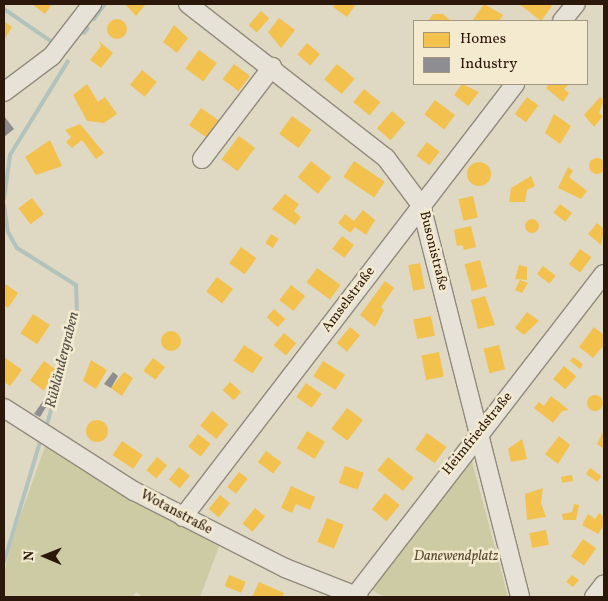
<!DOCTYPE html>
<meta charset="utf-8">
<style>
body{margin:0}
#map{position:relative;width:608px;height:601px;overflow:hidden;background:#dfd9c3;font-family:Vollkorn,serif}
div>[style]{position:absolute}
.green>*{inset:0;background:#cdcba3}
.homes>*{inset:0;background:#f2c14e;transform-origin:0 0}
.round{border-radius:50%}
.industry>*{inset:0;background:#8d8d92}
.stream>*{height:4px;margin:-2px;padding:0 2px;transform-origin:2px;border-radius:2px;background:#b1c3bc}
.roads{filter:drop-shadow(1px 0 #908a7c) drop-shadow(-1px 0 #908a7c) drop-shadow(0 1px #908a7c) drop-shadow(0 -1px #908a7c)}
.minor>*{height:18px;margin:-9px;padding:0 9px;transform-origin:9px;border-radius:9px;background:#e7e2d7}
span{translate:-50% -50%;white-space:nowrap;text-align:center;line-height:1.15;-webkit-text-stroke:5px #f3ead0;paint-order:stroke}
.street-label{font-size:14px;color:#2c170b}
.park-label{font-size:14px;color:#584a31;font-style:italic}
.water-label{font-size:15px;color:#545048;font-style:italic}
.frame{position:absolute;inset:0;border:5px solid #2c170b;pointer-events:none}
.legend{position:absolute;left:413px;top:20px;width:175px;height:65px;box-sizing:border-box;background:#f3ead0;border:1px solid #a39681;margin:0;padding:6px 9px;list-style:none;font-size:15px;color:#2c170b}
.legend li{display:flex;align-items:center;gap:10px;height:25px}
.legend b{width:25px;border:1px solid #a39681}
.north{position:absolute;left:20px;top:531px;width:50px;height:50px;-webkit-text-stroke:4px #f3ead0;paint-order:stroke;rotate:271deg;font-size:14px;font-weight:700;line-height:20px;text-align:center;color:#2c170b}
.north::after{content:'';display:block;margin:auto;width:18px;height:22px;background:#2c170b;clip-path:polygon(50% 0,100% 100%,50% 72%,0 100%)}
</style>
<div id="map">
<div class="green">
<div style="clip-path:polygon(46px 444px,162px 516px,220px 544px,200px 597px,143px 597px,136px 592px,132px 597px,4px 597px,4px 573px,13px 536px)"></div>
<div style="clip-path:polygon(469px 450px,508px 597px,386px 597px,377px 593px,366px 586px)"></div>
</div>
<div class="homes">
<div style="clip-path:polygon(32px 4px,52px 4px,45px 14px)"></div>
<div style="clip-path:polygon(125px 4px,146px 4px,136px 16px)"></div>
<div style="clip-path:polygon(335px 4px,356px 4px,347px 17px,333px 7px)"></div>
<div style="clip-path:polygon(484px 4px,503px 15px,499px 21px,472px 21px)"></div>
<div style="clip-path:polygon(519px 4px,548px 4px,552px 6px,541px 21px)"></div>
<div style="left:261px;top:11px;width:11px;height:19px;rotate:41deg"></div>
<div style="clip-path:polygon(433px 14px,443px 14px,451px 21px,428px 21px)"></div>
<div style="clip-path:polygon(279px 18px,295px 30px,281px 48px,268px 32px)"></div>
<div class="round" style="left:107px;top:19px;width:20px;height:20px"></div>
<div style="clip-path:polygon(4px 21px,12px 27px,4px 40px)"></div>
<div style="clip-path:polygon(174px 25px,188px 38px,177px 53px,163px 42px)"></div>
<div style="clip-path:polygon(99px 41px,113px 53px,101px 68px,90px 60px,101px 46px)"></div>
<div style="left:307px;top:43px;width:17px;height:15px;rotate:40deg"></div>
<div style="left:199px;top:50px;width:22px;height:23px;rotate:36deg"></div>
<div style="left:234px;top:64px;width:20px;height:19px;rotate:37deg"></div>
<div style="left:337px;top:64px;width:23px;height:20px;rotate:40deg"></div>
<div style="left:142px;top:70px;width:19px;height:19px;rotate:39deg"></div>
<div style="clip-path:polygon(87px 84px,98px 102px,105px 97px,117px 114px,104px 123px,87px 121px,73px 95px)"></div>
<div style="clip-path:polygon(462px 84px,479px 92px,468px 106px,454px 95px)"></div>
<div style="clip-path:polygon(549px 84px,569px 84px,564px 89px,569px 93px,563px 102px,546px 88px)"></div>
<div style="left:364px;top:89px;width:21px;height:17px;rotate:39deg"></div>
<div style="left:527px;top:97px;width:14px;height:21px;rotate:36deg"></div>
<div style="clip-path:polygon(600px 97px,604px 100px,599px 113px,603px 116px,594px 127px,584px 115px)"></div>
<div style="left:435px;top:100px;width:25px;height:18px;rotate:37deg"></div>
<div style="left:201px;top:108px;width:21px;height:21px;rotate:35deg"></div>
<div style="left:392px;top:111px;width:18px;height:23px;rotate:41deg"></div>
<div style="clip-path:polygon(554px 114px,571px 126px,560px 144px,545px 133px)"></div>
<div style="left:292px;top:116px;width:24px;height:22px;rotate:36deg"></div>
<div style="clip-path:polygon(80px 124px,104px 153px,96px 159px,82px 140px,72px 148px,66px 142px,71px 137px,65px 130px)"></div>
<div style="left:239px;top:136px;width:20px;height:29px;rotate:37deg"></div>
<div style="clip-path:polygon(50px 140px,62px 166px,36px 175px,25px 157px)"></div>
<div style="left:427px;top:142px;width:16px;height:17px;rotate:38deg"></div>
<div class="round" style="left:589px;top:158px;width:16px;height:16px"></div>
<div style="left:311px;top:161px;width:26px;height:21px;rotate:39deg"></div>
<div style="left:354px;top:161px;width:37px;height:19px;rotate:34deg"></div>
<div class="round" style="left:467px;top:162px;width:24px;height:24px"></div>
<div style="clip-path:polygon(568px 167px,573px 171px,569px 177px,587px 191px,581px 199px,558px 188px)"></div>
<div style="clip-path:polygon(531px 176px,535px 186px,527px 190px,525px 202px,509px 202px,511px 188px)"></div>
<div style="clip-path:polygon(285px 194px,299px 204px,294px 211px,301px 217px,295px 225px,272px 209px)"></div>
<div style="left:473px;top:196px;width:22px;height:15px;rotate:77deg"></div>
<div style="left:32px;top:198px;width:20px;height:17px;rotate:53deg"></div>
<div style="left:560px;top:204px;width:15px;height:11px;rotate:37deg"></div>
<div style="clip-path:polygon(363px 210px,375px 220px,366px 235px,355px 227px,350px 233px,338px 223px,345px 214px,354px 221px)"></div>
<div class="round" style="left:525px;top:219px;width:14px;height:14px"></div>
<div style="clip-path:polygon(597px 223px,604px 229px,601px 245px,588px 234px)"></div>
<div style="clip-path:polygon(471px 226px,476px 247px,464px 250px,462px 245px,457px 246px,454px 230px)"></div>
<div style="left:271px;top:234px;width:9px;height:11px;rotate:32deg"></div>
<div style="left:342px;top:236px;width:15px;height:16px;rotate:37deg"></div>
<div style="left:241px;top:247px;width:19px;height:20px;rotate:36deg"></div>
<div style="left:580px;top:249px;width:14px;height:19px;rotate:36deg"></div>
<div style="left:480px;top:260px;width:28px;height:16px;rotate:75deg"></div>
<div style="left:420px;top:263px;width:26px;height:12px;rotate:79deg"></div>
<div style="clip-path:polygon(519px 265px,527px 267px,527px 280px,515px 279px)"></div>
<div style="left:543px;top:266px;width:16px;height:10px;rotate:38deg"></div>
<div style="left:317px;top:268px;width:29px;height:18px;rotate:36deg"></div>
<div style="left:217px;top:277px;width:20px;height:18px;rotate:37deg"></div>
<div style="clip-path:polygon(520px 280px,528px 283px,522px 293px,515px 290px)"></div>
<div style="clip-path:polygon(385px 281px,394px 288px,381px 307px,384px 310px,375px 327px,360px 315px)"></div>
<div style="clip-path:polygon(4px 283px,18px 293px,8px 308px,4px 305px)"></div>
<div style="left:291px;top:285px;width:18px;height:19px;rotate:38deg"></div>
<div style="clip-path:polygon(485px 296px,495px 325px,478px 329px,471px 300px)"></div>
<div style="left:274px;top:309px;width:15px;height:11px;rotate:42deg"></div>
<div style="clip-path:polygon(527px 312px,539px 321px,524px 335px,515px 328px)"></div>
<div style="left:33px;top:314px;width:20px;height:23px;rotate:33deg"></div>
<div style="left:431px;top:316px;width:20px;height:18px;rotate:79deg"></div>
<div style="left:350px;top:327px;width:13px;height:21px;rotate:39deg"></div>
<div style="clip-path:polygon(594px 327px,604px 335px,604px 345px,593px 358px,579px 347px)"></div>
<div class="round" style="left:161px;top:331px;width:20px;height:20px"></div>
<div style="left:284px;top:333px;width:16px;height:16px;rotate:40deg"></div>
<div style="left:244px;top:345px;width:23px;height:19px;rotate:34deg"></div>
<div style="left:499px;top:345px;width:25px;height:16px;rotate:76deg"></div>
<div style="left:439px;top:352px;width:25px;height:18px;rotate:79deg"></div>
<div style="clip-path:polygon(4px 357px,22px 370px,10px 386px,4px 382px)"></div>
<div style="clip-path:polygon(573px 357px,583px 364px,580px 369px,570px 361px)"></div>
<div style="left:153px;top:358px;width:15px;height:16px;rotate:37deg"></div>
<div style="clip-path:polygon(91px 360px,107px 370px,96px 389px,83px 381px)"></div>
<div style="left:44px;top:361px;width:17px;height:24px;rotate:36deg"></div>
<div style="left:323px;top:361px;width:26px;height:18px;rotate:32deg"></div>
<div style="left:564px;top:366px;width:16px;height:17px;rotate:40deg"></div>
<div style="clip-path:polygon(124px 372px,133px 378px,122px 396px,111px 388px)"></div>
<div style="left:230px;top:382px;width:15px;height:11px;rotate:42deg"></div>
<div style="left:306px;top:383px;width:19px;height:17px;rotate:35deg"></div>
<div class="round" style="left:587px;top:395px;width:16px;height:16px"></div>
<div style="clip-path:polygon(551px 396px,569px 410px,562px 411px,553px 423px,534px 408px,539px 402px,544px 406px)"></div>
<div style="left:347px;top:408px;width:20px;height:26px;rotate:37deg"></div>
<div style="left:212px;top:411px;width:21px;height:19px;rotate:39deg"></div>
<div class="round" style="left:86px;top:420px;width:22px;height:22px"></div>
<div style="clip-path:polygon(604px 430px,604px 449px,597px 444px)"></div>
<div style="left:307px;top:431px;width:21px;height:20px;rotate:31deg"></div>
<div style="left:427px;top:433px;width:24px;height:20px;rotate:36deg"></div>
<div style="left:198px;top:434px;width:16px;height:16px;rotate:38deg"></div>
<div style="clip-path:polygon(559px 436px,570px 445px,558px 464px,545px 454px)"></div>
<div style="clip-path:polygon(522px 439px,527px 459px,511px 462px,508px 449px)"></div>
<div style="left:122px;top:441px;width:25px;height:17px;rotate:34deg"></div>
<div style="left:266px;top:451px;width:19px;height:14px;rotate:36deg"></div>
<div style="left:157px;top:457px;width:13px;height:17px;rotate:39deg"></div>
<div style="left:388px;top:457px;width:33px;height:17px;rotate:39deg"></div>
<div style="left:345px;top:466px;width:20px;height:18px;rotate:20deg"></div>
<div style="left:179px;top:467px;width:14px;height:16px;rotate:39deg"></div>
<div style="left:590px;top:468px;width:14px;height:7px;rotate:36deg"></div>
<div style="left:239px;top:472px;width:11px;height:19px;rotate:38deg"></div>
<div style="left:572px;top:475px;width:6px;height:11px;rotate:81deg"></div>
<div style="clip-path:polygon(291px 486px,315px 497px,310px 510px,296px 504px,292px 513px,281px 508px)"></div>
<div style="clip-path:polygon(543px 488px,541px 503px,546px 517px,527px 520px,525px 494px)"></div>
<div style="left:385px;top:493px;width:19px;height:21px;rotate:39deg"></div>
<div style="left:220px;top:495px;width:13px;height:18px;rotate:39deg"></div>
<div style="clip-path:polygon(574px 504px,579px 505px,576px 520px,563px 520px,562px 514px,572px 512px)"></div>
<div style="left:255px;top:508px;width:13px;height:20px;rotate:39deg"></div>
<div style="clip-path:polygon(599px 513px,604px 517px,604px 525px,598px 534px,582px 525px,588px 514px,595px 519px)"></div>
<div style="left:327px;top:518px;width:18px;height:26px;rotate:22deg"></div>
<div style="left:546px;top:530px;width:15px;height:17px;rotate:79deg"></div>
<div style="left:583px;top:539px;width:16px;height:21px;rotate:35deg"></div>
<div style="left:229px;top:575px;width:18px;height:12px;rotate:22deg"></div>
<div style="clip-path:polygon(572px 575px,579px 580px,573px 587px,566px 582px)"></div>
<div style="clip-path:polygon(259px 582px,284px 593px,282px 597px,252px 597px)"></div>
</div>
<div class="industry">
<div style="clip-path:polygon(4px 116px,14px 129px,4px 137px)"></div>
<div style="clip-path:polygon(113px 372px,118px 376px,111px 388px,104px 384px)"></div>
<div style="clip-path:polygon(43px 401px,48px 404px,40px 417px,34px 414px)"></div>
</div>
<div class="stream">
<div style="left:4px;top:9px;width:58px;rotate:34.5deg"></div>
<div style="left:94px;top:19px;width:19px;rotate:-54deg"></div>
<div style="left:84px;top:33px;width:6px;rotate:-51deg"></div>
<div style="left:4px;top:199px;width:44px;rotate:-82.2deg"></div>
<div style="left:10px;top:155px;width:110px;rotate:-58.3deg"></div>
<div style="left:4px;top:205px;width:27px;rotate:82deg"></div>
<div style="left:8px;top:232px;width:18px;rotate:61deg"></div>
<div style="left:17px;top:248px;width:70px;rotate:32.1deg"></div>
<div style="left:76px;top:285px;width:32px;rotate:88deg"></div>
<div style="left:77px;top:317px;width:115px;rotate:105.6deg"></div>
<div style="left:4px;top:562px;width:125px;rotate:-73.3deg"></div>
</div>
<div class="roads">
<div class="minor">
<div style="left:188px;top:4px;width:251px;rotate:37.9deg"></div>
<div style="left:386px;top:158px;width:59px;rotate:53.3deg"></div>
<div style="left:421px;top:205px;width:404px;rotate:75.8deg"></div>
<div style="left:562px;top:21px;width:22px;rotate:-51deg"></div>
<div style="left:4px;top:92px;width:60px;rotate:-36.9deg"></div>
<div style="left:52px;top:56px;width:66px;rotate:-52.4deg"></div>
<div style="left:202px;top:159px;width:116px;rotate:-52.7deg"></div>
<div style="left:4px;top:408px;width:154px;rotate:32.6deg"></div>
<div style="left:134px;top:491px;width:169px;rotate:27deg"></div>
<div style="left:285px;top:568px;width:79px;rotate:21.4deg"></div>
<div style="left:183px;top:517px;width:546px;rotate:-52.52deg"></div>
<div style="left:354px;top:597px;width:408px;rotate:-52.3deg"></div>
<div style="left:594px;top:597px;width:16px;rotate:-52deg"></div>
</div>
</div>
<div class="street-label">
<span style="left:433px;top:251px;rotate:76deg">Busonistraße</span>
<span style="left:349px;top:300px;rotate:-53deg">Amselstraße</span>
<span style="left:478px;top:434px;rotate:-51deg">Heimfriedstraße</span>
<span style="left:176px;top:513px;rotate:28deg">Wotanstraße</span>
</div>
<div class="park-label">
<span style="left:456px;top:557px">Danewendplatz</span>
</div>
<div class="water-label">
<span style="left:63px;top:360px;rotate:-76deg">Rübländergraben</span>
</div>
<div class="frame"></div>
<ul class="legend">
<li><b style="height:14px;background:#f2c14e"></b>Homes</li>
<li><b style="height:14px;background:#8d8d92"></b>Industry</li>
</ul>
<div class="north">N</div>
</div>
